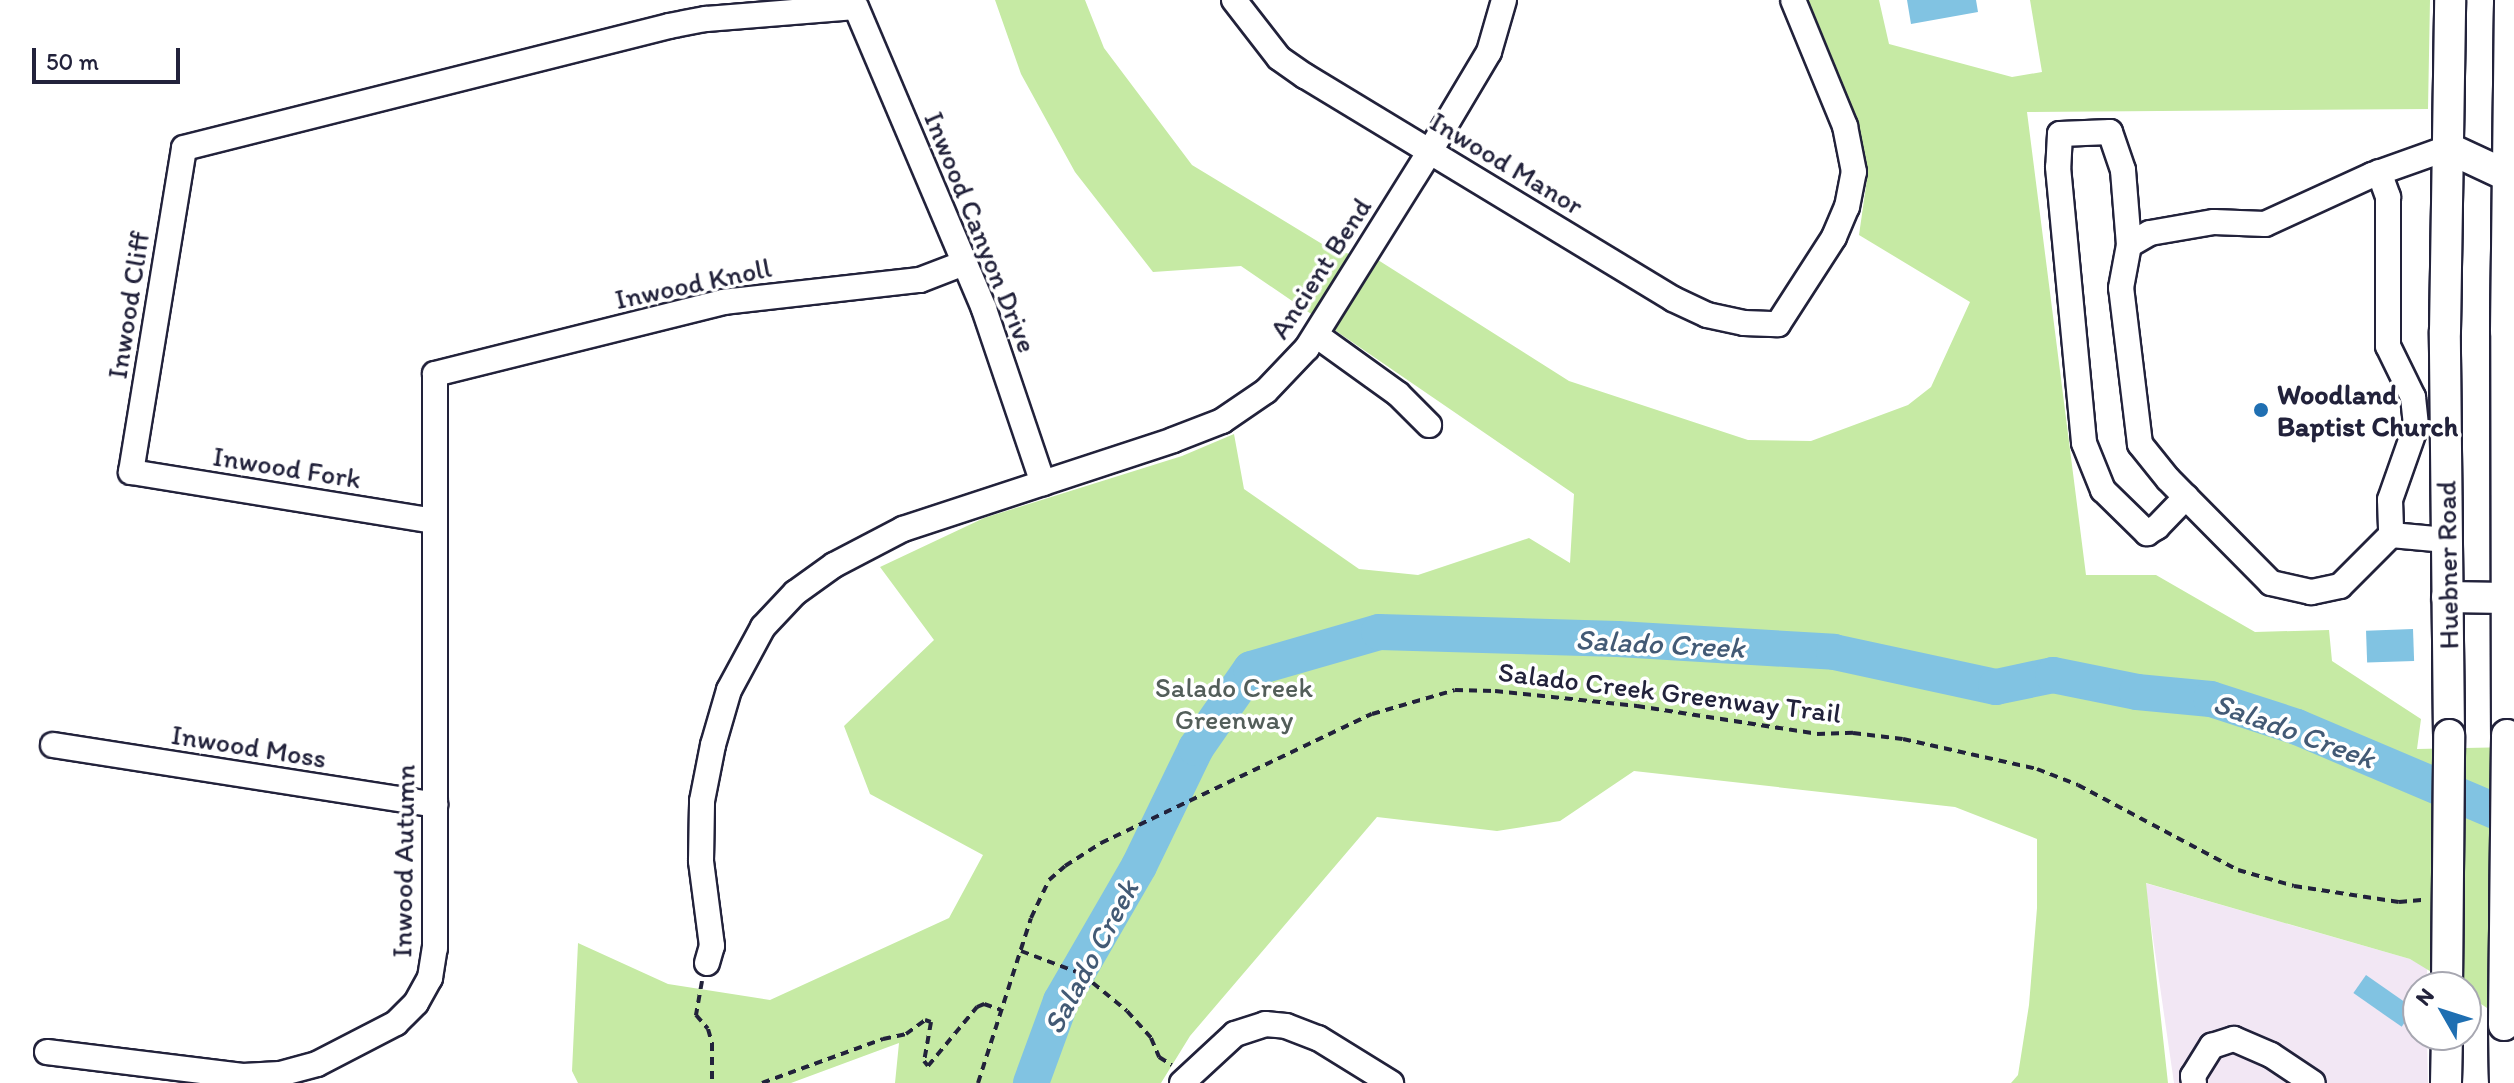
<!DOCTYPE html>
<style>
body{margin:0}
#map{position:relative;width:2514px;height:1083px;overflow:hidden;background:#fff;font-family:Itim,sans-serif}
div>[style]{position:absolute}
.built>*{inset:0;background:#f2e7f4}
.green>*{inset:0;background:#c6eaa4}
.water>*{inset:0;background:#81c3e2;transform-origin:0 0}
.river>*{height:36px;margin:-18px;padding:0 18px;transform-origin:18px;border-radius:18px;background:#81c3e2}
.path>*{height:4px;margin-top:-2px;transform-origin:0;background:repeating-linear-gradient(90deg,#22223b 0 8px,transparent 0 14px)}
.roads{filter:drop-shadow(2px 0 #22223b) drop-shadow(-2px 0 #22223b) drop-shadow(0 2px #22223b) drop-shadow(0 -2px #22223b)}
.minor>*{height:24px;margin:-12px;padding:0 12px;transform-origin:12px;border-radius:12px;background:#fff}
.major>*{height:30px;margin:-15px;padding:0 15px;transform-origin:15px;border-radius:15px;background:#fff}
.bridges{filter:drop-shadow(2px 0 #22223b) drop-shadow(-2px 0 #22223b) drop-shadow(0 2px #22223b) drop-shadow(0 -2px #22223b)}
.major-bridge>*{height:30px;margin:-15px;padding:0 15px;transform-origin:15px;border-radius:15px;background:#fff}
.dots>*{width:22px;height:22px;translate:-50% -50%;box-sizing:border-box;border:4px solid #fff;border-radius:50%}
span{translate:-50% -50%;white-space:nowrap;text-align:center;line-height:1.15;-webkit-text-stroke:7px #fff;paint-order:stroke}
.street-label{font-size:28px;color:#22223b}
.poi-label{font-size:28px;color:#22223b;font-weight:700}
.left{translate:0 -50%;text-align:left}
.park-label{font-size:28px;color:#535e5a}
.water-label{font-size:30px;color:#435a75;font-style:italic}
.north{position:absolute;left:2402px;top:971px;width:80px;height:80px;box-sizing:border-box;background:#fff;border:2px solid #a7a7b1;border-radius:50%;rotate:309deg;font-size:22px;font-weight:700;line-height:32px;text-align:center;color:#22223b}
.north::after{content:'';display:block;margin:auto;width:28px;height:36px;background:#1f6fb2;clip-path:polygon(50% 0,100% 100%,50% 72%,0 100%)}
.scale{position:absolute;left:32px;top:48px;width:148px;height:36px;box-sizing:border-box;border:4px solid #22223b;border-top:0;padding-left:10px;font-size:24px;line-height:28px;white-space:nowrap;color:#22223b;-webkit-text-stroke:6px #fff;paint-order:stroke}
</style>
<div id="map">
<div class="built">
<div style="clip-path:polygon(2145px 883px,2410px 959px,2427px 968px,2427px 987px,2418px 987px,2418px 1035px,2427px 1035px,2428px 1083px,2174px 1083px)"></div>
</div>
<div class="green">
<div style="clip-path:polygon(995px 0,1085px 0,1104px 48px,1192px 165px,1332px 250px,1378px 260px,1569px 381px,1748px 440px,1811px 441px,1908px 405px,1931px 387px,1970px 302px,1859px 235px,1867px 179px,1851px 121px,1804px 0,1879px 0,1889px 44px,2012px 77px,2042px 72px,2030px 0,2430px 0,2428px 109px,2027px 112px,2086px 575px,2156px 575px,2255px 632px,2329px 630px,2332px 661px,2421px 719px,2417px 749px,2514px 747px,2514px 1026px,2466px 994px,2466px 987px,2456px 987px,2410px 959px,2146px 883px,2168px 1083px,2011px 1083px,2018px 1075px,2029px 1005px,2037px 908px,2037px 839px,1955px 807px,1634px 771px,1560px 821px,1497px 831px,1377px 817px,1190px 1036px,1161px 1083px,895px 1083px,899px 1043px,791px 1083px,578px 1083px,572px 1071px,578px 943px,668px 984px,770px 1000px,949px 918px,983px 855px,870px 794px,844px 726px,934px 640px,880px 567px,984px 518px,1182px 456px,1234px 434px,1244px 489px,1359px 569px,1418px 575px,1529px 538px,1570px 563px,1574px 494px,1241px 266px,1153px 272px,1075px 172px,1021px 74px)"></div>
</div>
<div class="water">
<div style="clip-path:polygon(1907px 0,1976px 0,1978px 12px,1911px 24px)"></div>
<div style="left:2413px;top:629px;width:32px;height:47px;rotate:88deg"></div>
<div style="left:2366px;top:975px;width:59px;height:22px;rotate:35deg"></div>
</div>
<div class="river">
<div style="left:1031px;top:1083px;width:87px;rotate:-69.9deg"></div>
<div style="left:1061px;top:1001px;width:156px;rotate:-60deg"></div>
<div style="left:1139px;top:866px;width:131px;rotate:-64.2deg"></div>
<div style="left:1196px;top:748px;width:96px;rotate:-55.2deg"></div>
<div style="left:1251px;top:669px;width:133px;rotate:-16.1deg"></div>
<div style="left:1379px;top:632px;width:239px;rotate:1.7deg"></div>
<div style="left:1618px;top:639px;width:216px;rotate:3.4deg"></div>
<div style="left:1834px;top:652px;width:166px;rotate:12.2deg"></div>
<div style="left:1996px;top:687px;width:58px;rotate:-11.9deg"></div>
<div style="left:2053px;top:675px;width:86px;rotate:11.4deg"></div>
<div style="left:2137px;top:692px;width:74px;rotate:5.4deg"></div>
<div style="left:2211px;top:699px;width:90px;rotate:18deg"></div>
<div style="left:2297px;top:727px;width:236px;rotate:23deg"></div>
</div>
<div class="path">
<div style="left:1021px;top:951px;width:65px;rotate:20.7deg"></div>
<div style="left:1082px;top:974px;width:58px;rotate:39.4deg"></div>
<div style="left:1127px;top:1011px;width:36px;rotate:48deg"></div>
<div style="left:1151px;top:1038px;width:21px;rotate:67deg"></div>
<div style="left:1159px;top:1057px;width:15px;rotate:32deg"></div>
<div style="left:702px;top:981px;width:35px;rotate:100deg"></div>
<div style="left:696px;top:1015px;width:18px;rotate:49deg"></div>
<div style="left:708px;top:1029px;width:15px;rotate:74deg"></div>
<div style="left:712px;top:1043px;width:40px;rotate:90deg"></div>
<div style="left:762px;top:1083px;width:129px;rotate:-20deg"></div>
<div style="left:883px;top:1039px;width:24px;rotate:-12deg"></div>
<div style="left:906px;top:1034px;width:24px;rotate:-36deg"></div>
<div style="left:925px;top:1020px;width:6px;rotate:18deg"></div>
<div style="left:931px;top:1022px;width:40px;rotate:100deg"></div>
<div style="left:924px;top:1061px;width:6px;rotate:51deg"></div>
<div style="left:928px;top:1066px;width:77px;rotate:-50.3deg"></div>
<div style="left:977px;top:1007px;width:8px;rotate:-23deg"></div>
<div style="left:984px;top:1004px;width:18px;rotate:19deg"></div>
<div style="left:978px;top:1083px;width:173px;rotate:-72.2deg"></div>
<div style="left:1031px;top:918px;width:42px;rotate:-64.7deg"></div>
<div style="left:1049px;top:880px;width:21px;rotate:-41deg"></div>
<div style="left:1065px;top:866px;width:43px;rotate:-32.6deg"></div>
<div style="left:1101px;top:843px;width:300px;rotate:-25.5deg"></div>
<div style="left:1372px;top:714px;width:86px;rotate:-16.1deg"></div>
<div style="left:1455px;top:690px;width:40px;rotate:1.4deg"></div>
<div style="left:1495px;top:691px;width:143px;rotate:6deg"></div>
<div style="left:1637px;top:706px;width:182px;rotate:8.8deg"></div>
<div style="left:1817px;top:734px;width:36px;rotate:-2deg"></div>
<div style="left:1853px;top:733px;width:50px;rotate:6.8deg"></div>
<div style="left:1903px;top:739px;width:137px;rotate:12.6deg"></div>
<div style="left:2037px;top:769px;width:44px;rotate:21.3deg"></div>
<div style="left:2078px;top:785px;width:181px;rotate:28deg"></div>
<div style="left:2238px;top:870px;width:58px;rotate:15.9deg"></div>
<div style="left:2294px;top:886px;width:106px;rotate:8.7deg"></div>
<div style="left:2399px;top:902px;width:25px;rotate:-5deg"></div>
</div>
<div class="roads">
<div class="minor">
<div style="left:1234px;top:0;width:73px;rotate:52.2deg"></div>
<div style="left:1279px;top:58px;width:32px;rotate:35deg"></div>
<div style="left:1305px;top:76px;width:430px;rotate:31.2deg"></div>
<div style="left:1673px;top:299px;width:38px;rotate:25deg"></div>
<div style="left:1707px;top:315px;width:38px;rotate:12deg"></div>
<div style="left:1744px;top:323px;width:34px;rotate:2deg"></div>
<div style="left:1778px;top:324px;width:103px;rotate:-57.2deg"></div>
<div style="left:1834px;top:237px;width:33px;rotate:-67deg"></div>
<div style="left:1847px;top:207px;width:36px;rotate:-79deg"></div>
<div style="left:1854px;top:172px;width:47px;rotate:-101.1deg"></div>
<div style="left:1845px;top:126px;width:136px;rotate:-112.4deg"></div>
<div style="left:2379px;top:172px;width:27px;rotate:70deg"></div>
<div style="left:2388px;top:197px;width:149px;rotate:90deg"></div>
<div style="left:2388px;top:346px;width:57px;rotate:63.9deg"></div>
<div style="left:2413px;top:397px;width:29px;rotate:84deg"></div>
<div style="left:2416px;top:426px;width:78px;rotate:109.4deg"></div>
<div style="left:2390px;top:500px;width:35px;rotate:88deg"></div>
<div style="left:2129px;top:245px;width:75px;rotate:-94.6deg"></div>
<div style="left:2123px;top:170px;width:40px;rotate:-108.9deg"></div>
<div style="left:2110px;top:132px;width:50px;rotate:177.7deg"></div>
<div style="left:2060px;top:134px;width:33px;rotate:93deg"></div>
<div style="left:2058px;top:167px;width:277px;rotate:84.6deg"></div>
<div style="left:2084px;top:443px;width:51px;rotate:68deg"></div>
<div style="left:2103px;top:490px;width:62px;rotate:44.3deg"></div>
<div style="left:2147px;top:533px;width:12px;rotate:-31deg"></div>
<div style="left:2157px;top:527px;width:42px;rotate:-46deg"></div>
<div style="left:1316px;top:335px;width:101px;rotate:35.7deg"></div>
<div style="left:1398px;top:394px;width:44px;rotate:45deg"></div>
<div style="left:434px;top:521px;width:307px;rotate:-170.8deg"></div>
<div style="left:131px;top:472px;width:328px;rotate:-80.7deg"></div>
<div style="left:184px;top:148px;width:500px;rotate:-14.12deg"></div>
<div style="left:669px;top:26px;width:38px;rotate:-11deg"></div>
<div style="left:706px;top:19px;width:150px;rotate:-4.6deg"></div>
<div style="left:856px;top:7px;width:328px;rotate:67deg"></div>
<div style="left:984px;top:309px;width:184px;rotate:71.3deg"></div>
<div style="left:2446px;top:540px;width:55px;rotate:-174.8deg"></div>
<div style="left:2391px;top:535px;width:72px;rotate:135deg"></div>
<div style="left:2340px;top:586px;width:30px;rotate:168deg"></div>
<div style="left:2311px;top:592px;width:41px;rotate:-167.3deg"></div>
<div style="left:2271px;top:583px;width:146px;rotate:-134.7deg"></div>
<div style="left:2168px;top:479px;width:45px;rotate:-128.7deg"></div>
<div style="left:2140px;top:444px;width:157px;rotate:-96.9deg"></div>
<div style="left:2121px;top:288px;width:44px;rotate:-79.5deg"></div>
<div style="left:2129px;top:245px;width:24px;rotate:-30deg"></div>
<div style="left:2150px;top:233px;width:65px;rotate:-9.8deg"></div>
<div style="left:2214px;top:222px;width:51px;rotate:2.2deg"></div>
<div style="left:2265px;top:224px;width:118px;rotate:-24.6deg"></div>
<div style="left:2372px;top:175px;width:81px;rotate:-19.6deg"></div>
<div style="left:53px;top:745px;width:387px;rotate:8.9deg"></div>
<div style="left:707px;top:963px;width:18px;rotate:-74deg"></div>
<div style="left:712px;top:946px;width:86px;rotate:-97.4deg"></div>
<div style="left:701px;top:861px;width:60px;rotate:-89deg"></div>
<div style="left:702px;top:801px;width:57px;rotate:-78.9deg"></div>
<div style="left:713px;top:745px;width:57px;rotate:-73.8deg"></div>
<div style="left:729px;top:690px;width:72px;rotate:-61.6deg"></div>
<div style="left:763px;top:627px;width:47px;rotate:-46.7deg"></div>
<div style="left:795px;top:593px;width:48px;rotate:-35.7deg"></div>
<div style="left:834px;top:565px;width:78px;rotate:-27.6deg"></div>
<div style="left:903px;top:529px;width:284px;rotate:-18.2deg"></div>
<div style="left:1173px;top:440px;width:53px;rotate:-21.2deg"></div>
<div style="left:1222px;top:421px;width:53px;rotate:-34.3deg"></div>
<div style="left:1266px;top:391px;width:59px;rotate:-46.4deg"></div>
<div style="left:1307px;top:348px;width:232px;rotate:-58deg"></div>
<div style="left:1430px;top:151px;width:115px;rotate:-59.2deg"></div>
<div style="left:1489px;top:52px;width:54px;rotate:-73.9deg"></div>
<div style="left:47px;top:1052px;width:197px;rotate:7deg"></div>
<div style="left:243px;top:1076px;width:37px;rotate:-3deg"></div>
<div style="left:280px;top:1074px;width:38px;rotate:-15deg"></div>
<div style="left:317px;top:1064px;width:89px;rotate:-27.4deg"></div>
<div style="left:396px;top:1023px;width:28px;rotate:-45deg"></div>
<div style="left:416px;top:1003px;width:29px;rotate:-61deg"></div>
<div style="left:430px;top:978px;width:30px;rotate:-81deg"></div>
<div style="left:435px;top:948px;width:574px;rotate:-90deg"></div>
<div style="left:435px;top:374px;width:297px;rotate:-14deg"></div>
<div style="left:723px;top:302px;width:198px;rotate:-6.4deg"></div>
<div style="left:920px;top:280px;width:47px;rotate:-21.1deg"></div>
<div style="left:1182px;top:1083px;width:72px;rotate:-42.8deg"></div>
<div style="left:1235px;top:1034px;width:32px;rotate:-18deg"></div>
<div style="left:1265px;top:1024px;width:21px;rotate:5deg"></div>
<div style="left:1286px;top:1026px;width:34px;rotate:21deg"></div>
<div style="left:1318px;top:1038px;width:86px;rotate:31.7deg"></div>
<div style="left:2194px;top:1083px;width:7px;rotate:-98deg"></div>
<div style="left:2193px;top:1076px;width:36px;rotate:-58deg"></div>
<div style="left:2212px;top:1046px;width:23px;rotate:-18deg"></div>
<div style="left:2234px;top:1039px;width:40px;rotate:23.4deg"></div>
<div style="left:2271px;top:1055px;width:50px;rotate:33.7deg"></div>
</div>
<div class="major">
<div style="left:2448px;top:148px;width:66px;rotate:25deg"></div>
<div style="left:2447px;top:597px;width:59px;rotate:1deg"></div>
<div style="left:2449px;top:735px;width:404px;rotate:-90.6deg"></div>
<div style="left:2445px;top:331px;width:331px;rotate:-89.1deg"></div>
<div style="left:2507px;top:735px;width:404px;rotate:-90.1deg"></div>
<div style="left:2506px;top:331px;width:331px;rotate:-89.3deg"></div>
<div style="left:2504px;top:1025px;width:58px;rotate:89deg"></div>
<div style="left:2446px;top:1083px;width:48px;rotate:-88.8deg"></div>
</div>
</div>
<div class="bridges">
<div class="major-bridge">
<div style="left:2447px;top:987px;width:252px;rotate:-89.5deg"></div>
<div style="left:2504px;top:1025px;width:290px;rotate:-89.4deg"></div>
</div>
</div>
<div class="dots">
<div style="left:2261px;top:410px;background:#1f6fb2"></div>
</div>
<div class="street-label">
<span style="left:1507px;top:163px;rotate:31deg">Inwood Manor</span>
<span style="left:981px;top:232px;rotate:68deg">Inwood Canyon Drive</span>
<span style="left:1320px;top:268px;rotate:-57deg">Ancient Bend</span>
<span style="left:693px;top:283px;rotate:-12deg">Inwood Knoll</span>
<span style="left:128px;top:305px;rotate:-81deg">Inwood Cliff</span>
<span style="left:287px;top:467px;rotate:9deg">Inwood Fork</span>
<span style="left:2447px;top:565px;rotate:-91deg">Huebner Road</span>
<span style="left:1670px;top:692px;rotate:7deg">Salado Creek Greenway Trail</span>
<span style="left:249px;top:746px;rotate:9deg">Inwood Moss</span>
<span style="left:403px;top:861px;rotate:-89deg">Inwood Autumn</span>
</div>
<div class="poi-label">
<span class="left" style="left:2277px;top:410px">Woodland<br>Baptist Church</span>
</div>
<div class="park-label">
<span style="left:1234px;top:703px">Salado Creek<br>Greenway</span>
</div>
<div class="water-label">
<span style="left:1660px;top:644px;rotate:3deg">Salado Creek</span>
<span style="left:2294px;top:731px;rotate:20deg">Salado Creek</span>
<span style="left:1091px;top:957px;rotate:-62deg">Salado Creek</span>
</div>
<div class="north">N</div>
<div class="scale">50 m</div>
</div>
